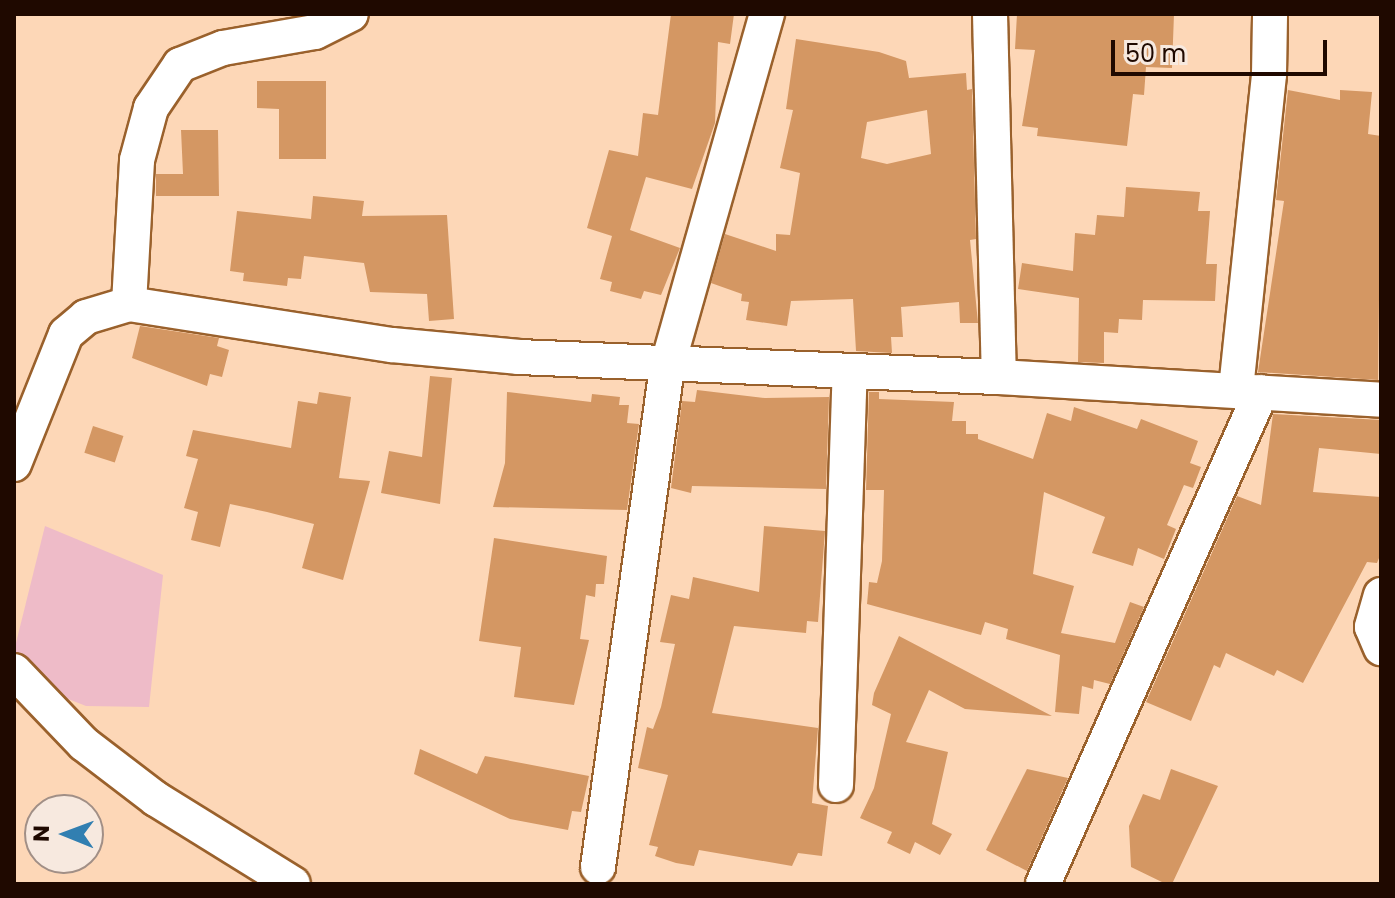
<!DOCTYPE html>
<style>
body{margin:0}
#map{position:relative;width:1395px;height:898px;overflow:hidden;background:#fdd7b7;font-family:Poppins,sans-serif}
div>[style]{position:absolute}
.green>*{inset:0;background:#eebbc8}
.building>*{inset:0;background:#d49763;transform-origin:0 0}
.roads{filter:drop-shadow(2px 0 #9a612c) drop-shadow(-2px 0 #9a612c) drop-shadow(0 2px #9a612c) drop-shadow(0 -2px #9a612c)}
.street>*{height:34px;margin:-17px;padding:0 17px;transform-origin:17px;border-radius:17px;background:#fff}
span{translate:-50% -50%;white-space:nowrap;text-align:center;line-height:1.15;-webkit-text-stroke:6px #f7e9df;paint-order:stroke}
.frame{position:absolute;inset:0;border:16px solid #1f0900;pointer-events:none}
.north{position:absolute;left:24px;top:794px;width:80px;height:80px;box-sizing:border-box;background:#f7e9df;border:2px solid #a18f86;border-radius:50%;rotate:271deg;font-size:22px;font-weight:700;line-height:32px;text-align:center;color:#1f0900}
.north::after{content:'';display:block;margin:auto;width:28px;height:36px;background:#317fb1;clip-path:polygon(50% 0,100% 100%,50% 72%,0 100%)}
.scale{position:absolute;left:1111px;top:40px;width:216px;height:36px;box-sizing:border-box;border:4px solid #1f0900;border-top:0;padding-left:10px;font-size:24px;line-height:28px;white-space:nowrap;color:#1f0900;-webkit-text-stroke:6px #f7e9df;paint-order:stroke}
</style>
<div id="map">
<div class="green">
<div style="clip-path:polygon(45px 526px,163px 575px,149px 707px,86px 706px,43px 689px,14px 651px)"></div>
</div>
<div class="building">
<div style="clip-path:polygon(671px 14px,734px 14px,730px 44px,718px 42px,715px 123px,692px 189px,646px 177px,630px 230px,680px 248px,661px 295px,644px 291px,641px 299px,610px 291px,612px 282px,600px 279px,612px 236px,587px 228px,609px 150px,638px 156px,643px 113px,658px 115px)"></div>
<div style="clip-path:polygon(1017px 14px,1174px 14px,1172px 68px,1146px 67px,1144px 95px,1133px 94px,1127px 146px,1037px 136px,1038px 128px,1022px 126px,1035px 50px,1015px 49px)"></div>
<div style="clip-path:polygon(evenodd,796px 39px,879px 52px,906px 61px,909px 78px,966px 73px,967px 90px,972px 89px,976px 239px,970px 240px,978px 323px,960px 323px,959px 302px,901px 307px,903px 337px,891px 337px,892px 353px,856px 351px,853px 299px,791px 301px,787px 326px,746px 320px,749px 302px,741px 301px,742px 294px,711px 283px,725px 234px,776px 251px,776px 234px,790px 235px,800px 173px,780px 168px,793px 110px,786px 109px,796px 39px,927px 110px,931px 154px,887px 164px,861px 158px,867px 122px,927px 110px)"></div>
<div style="clip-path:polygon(257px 81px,326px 81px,326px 159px,279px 159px,279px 109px,257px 108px)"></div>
<div style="clip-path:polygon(1288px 90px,1340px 100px,1340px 90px,1372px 92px,1368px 134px,1381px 136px,1378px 380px,1258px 372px,1284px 201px,1276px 200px)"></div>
<div style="clip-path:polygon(181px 130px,218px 130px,219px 196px,156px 196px,156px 174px,183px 174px)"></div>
<div style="clip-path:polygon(1126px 187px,1200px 192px,1198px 211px,1210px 211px,1206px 264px,1217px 264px,1215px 301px,1143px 300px,1142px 320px,1119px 319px,1118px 333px,1104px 332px,1104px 363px,1078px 362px,1079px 298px,1018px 289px,1022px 263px,1073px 271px,1075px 233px,1095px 235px,1097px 215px,1124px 217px)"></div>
<div style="clip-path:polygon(313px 196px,364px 201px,362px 216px,447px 215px,454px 319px,429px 321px,427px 294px,370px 292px,364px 263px,304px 256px,301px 279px,288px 278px,287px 286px,243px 281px,244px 273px,230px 271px,237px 211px,311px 219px)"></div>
<div style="clip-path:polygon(140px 326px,219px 338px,217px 346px,229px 350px,222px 377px,210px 374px,207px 386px,132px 358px)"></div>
<div style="clip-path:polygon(430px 376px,452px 378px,440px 504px,381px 493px,389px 451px,422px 457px)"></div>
<div style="clip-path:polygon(697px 390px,765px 398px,829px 397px,826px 489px,692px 486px,691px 493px,671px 488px,682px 401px,695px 402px)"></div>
<div style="clip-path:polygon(319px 392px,351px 397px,339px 478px,370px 481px,343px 580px,302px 568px,314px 524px,267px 512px,230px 504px,220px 547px,191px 540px,198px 512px,184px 508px,198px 459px,186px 456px,193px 430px,291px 448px,298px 401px,317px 404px)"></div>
<div style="clip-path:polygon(507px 392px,591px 402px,592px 394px,620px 397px,619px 405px,629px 405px,627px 423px,639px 424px,627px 510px,493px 507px,505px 463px)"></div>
<div style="clip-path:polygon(869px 392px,879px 392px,879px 399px,954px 402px,952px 421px,966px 421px,966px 434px,978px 434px,978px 439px,1033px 459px,1047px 413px,1071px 421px,1074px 407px,1137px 429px,1141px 419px,1198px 441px,1190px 463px,1201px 467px,1193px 488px,1184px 485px,1167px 525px,1176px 529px,1164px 559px,1138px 548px,1133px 566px,1092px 553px,1105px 517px,1044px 492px,1033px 574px,1074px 586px,1061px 633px,1115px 643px,1130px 602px,1144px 607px,1110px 684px,1094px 680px,1093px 689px,1082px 686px,1079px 714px,1055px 712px,1060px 655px,1006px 639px,1008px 629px,985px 622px,981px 635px,867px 604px,869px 582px,877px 583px,882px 561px,884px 490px,866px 490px)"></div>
<div style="clip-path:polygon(1273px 414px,1381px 420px,1381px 454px,1319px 448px,1313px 492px,1381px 497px,1381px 553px,1377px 563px,1367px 562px,1303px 683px,1277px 670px,1274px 676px,1226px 653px,1220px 668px,1214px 665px,1191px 721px,1146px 702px,1237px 496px,1261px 505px)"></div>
<div style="left:93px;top:426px;width:32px;height:28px;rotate:18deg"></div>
<div style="clip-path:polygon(764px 526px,825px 531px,818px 622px,807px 621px,806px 633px,734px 626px,712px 713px,818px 728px,812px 803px,828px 806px,822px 856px,798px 853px,792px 866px,699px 850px,694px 866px,676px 863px,655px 856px,658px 847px,649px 845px,668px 775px,638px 768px,647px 727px,653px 729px,661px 707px,675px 644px,660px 642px,671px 595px,689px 599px,693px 577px,759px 592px)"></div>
<div style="clip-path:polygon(494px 538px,607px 556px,604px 584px,596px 584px,595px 597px,586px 595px,580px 639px,589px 640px,574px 705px,514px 697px,521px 647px,479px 641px)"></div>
<div style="clip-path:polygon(899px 636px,1052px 716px,965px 709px,929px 690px,906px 742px,948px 752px,932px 824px,952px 834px,940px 855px,915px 842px,910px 854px,887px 843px,892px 832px,860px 818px,874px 788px,891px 714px,872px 705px,874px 693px)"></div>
<div style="clip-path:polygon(420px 749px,477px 774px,485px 756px,589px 776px,581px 812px,572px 811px,568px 830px,510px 819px,414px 774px)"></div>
<div style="clip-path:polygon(1027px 769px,1068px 778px,1027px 871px,986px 850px)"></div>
<div style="clip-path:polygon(1171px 769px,1218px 786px,1172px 884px,1166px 884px,1131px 867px,1129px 826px,1143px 794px,1160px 800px)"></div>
</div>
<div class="roads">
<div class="street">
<div style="left:990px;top:14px;width:363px;rotate:88.6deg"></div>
<div style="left:129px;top:304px;width:144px;rotate:-86.8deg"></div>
<div style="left:137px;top:160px;width:54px;rotate:-74.9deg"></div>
<div style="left:151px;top:108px;width:52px;rotate:-56deg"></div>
<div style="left:180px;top:65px;width:46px;rotate:-21.6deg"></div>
<div style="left:223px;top:48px;width:93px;rotate:-9.9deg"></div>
<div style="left:315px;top:32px;width:40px;rotate:-26.6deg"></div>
<div style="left:1236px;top:389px;width:317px;rotate:-84deg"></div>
<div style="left:1269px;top:74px;width:60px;rotate:-89deg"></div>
<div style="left:14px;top:464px;width:140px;rotate:-68.2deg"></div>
<div style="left:66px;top:334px;width:26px;rotate:-40deg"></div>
<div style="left:86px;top:317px;width:45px;rotate:-16.8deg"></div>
<div style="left:129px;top:304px;width:266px;rotate:8.9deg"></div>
<div style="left:392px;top:345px;width:128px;rotate:5.4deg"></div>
<div style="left:519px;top:357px;width:480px;rotate:2.4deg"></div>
<div style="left:999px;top:377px;width:383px;rotate:3.4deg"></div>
<div style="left:1381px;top:595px;width:33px;rotate:106deg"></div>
<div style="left:1372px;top:627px;width:23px;rotate:67deg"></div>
<div style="left:14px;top:671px;width:101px;rotate:46.2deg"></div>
<div style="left:84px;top:744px;width:91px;rotate:37.4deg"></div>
<div style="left:156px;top:799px;width:161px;rotate:31.8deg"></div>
<div style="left:836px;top:785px;width:413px;rotate:-88.1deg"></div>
<div style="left:598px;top:867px;width:505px;rotate:-82.14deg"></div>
<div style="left:667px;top:367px;width:367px;rotate:-74.2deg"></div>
<div style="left:1043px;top:884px;width:538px;rotate:-66.1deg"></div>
</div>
</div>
<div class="frame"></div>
<div class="north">N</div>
<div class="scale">50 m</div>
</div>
